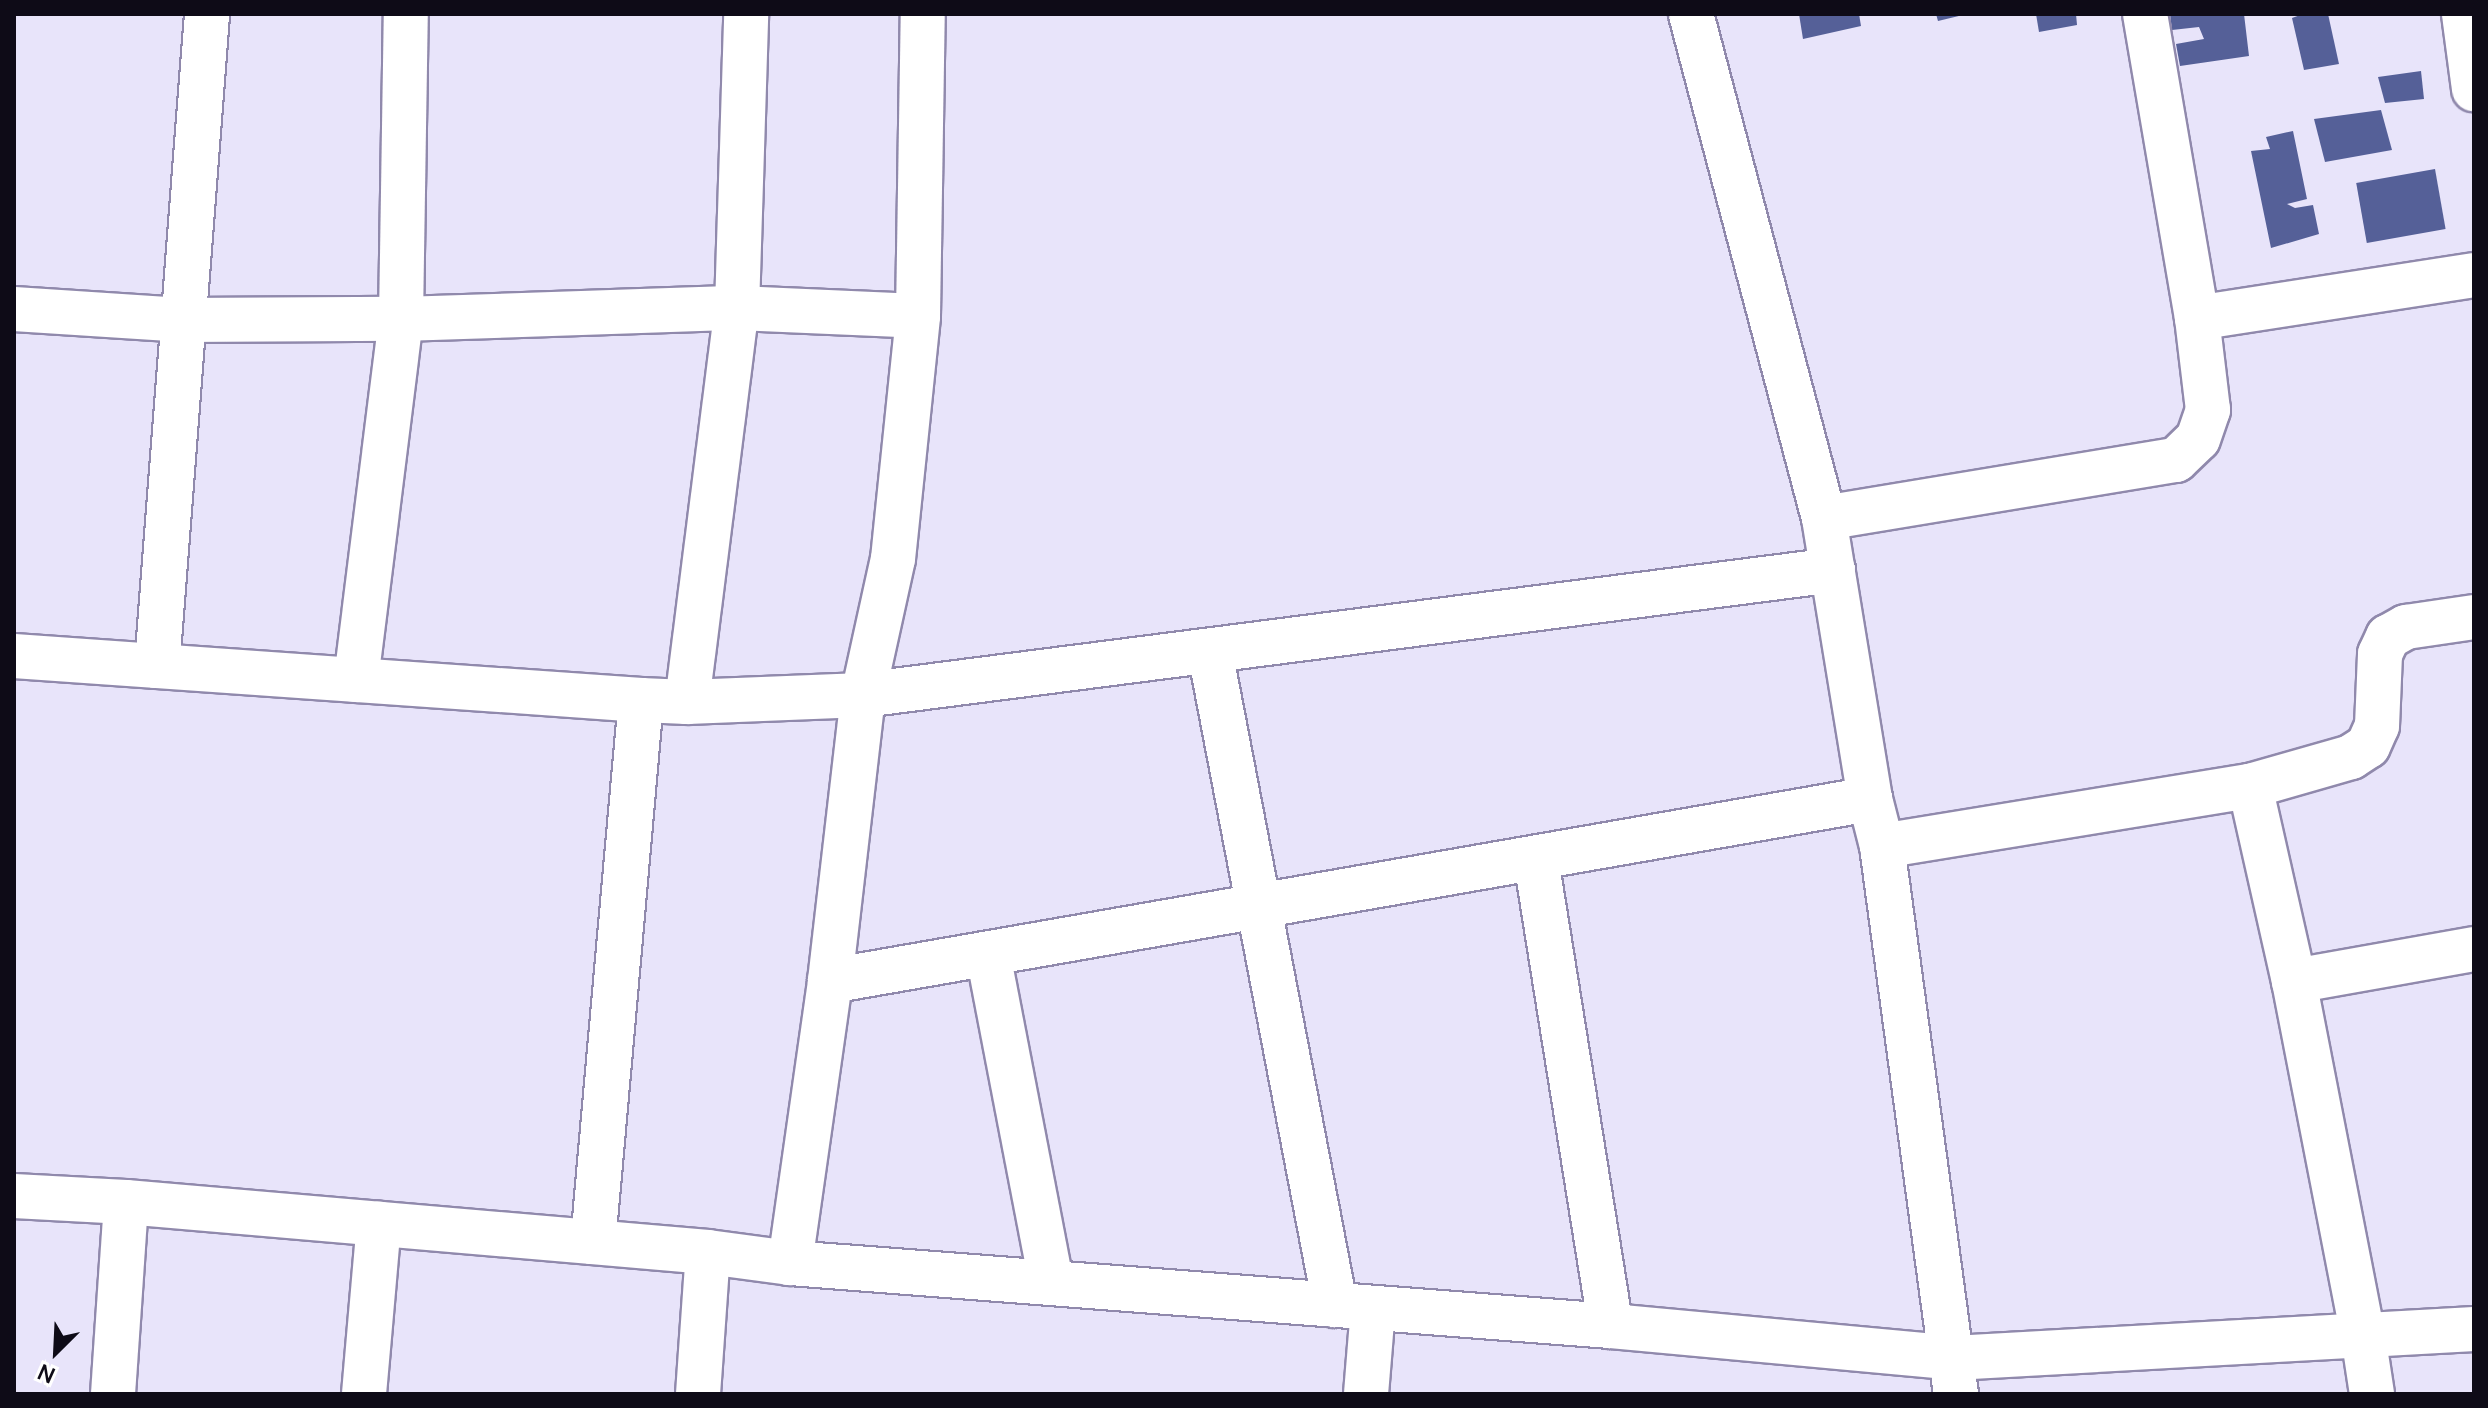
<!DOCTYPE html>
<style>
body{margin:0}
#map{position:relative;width:2488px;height:1408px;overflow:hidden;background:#e8e4fa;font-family:Manrope,sans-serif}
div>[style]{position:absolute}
.building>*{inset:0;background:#556098;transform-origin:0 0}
.roads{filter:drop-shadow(2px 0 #9089ac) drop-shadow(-2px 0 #9089ac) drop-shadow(0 2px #9089ac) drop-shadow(0 -2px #9089ac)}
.minor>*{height:44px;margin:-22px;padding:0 22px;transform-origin:22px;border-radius:22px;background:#fff}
span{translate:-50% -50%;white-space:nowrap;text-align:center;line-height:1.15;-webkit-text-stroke:7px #fff;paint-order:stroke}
.frame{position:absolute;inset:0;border:16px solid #0e0b17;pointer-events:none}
.north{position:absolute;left:16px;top:1312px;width:80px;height:80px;-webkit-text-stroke:6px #fff;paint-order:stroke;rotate:204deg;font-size:22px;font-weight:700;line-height:32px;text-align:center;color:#0e0b17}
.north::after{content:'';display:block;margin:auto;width:28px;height:36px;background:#0e0b17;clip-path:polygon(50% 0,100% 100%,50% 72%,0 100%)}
</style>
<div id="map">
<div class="building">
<div style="clip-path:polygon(1799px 14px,1859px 14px,1861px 26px,1803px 39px)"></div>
<div style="clip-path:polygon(1936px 14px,1963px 14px,1963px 15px,1938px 21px)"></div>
<div style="clip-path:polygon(2036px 14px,2076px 14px,2077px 25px,2039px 32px)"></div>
<div style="clip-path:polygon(2170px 14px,2244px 14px,2249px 56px,2180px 66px,2176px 44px,2204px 39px,2199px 27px,2172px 30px)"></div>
<div style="clip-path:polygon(2303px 14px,2328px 14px,2339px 64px,2304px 70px,2292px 18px)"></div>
<div style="clip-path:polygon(2421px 71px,2424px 99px,2385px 103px,2378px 77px)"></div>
<div style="clip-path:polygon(2381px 110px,2392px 150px,2325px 162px,2314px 119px)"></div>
<div style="clip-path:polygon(2293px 131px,2307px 199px,2287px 204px,2295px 208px,2313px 205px,2319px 234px,2271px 248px,2251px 151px,2270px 149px,2266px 137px)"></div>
<div style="left:2435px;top:169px;width:61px;height:80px;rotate:80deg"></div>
</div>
<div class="roads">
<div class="minor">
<div style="left:1691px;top:14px;width:521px;rotate:75.22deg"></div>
<div style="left:1824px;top:518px;width:285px;rotate:80.7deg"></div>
<div style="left:1870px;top:799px;width:49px;rotate:75.7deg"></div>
<div style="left:1882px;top:846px;width:553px;rotate:82.31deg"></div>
<div style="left:2464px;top:14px;width:76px;rotate:82.4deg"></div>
<div style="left:14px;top:309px;width:168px;rotate:3.7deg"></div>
<div style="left:182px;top:320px;width:219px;rotate:-0.3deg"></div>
<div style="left:401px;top:319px;width:336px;rotate:-1.9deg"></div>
<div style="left:737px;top:308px;width:181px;rotate:2.5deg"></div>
<div style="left:2197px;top:318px;width:280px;rotate:-8.8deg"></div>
<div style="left:1824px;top:518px;width:357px;rotate:-9.4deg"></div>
<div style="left:2176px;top:460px;width:30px;rotate:-44deg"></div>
<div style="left:2198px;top:439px;width:31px;rotate:-71deg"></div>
<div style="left:2208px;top:410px;width:93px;rotate:-96.8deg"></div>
<div style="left:2197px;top:318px;width:308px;rotate:-99.7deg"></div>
<div style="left:1210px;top:652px;width:665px;rotate:79.16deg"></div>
<div style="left:14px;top:656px;width:629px;rotate:4.01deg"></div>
<div style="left:641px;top:700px;width:46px;rotate:2.5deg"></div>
<div style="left:687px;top:702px;width:176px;rotate:-2.3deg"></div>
<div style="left:863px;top:695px;width:978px;rotate:-7.34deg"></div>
<div style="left:157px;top:666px;width:654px;rotate:-85.61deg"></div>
<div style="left:356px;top:680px;width:364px;rotate:-82.9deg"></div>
<div style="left:401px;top:319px;width:305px;rotate:-89.1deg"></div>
<div style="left:687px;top:702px;width:397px;rotate:-82.8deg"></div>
<div style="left:737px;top:308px;width:294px;rotate:-88.2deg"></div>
<div style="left:2250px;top:786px;width:200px;rotate:77.3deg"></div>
<div style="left:2294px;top:981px;width:361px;rotate:79deg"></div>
<div style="left:2363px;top:1335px;width:60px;rotate:81.3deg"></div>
<div style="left:1882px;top:846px;width:373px;rotate:-9.3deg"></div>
<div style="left:2250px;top:786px;width:105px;rotate:-16deg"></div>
<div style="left:2351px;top:757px;width:20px;rotate:-33deg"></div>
<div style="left:2368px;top:746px;width:22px;rotate:-66deg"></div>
<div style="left:2377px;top:726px;width:72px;rotate:-87.6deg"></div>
<div style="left:2380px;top:654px;width:19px;rotate:-65deg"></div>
<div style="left:2388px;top:637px;width:21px;rotate:-29deg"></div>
<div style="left:2406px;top:627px;width:69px;rotate:-8.4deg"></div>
<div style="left:1536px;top:860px;width:472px;rotate:80.9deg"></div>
<div style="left:988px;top:954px;width:333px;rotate:79.1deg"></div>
<div style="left:830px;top:981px;width:1056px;rotate:-9.93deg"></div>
<div style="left:2294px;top:981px;width:183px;rotate:-10.1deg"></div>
<div style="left:14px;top:1196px;width:112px;rotate:3.1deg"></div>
<div style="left:126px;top:1202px;width:584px;rotate:4.91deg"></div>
<div style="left:708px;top:1252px;width:83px;rotate:7.6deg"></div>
<div style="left:790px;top:1263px;width:823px;rotate:4.39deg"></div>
<div style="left:1611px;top:1326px;width:343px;rotate:5.3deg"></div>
<div style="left:1953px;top:1358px;width:522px;rotate:-3.19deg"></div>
<div style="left:593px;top:1242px;width:544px;rotate:-84.94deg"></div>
<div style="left:790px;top:1263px;width:285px;rotate:-81.9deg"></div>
<div style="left:830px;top:981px;width:288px;rotate:-83.4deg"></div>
<div style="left:863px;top:695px;width:139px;rotate:-77.6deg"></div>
<div style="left:893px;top:559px;width:244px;rotate:-84.1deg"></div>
<div style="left:918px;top:316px;width:302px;rotate:-89.1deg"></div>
<div style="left:113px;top:1394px;width:192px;rotate:-86.1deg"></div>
<div style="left:364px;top:1394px;width:171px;rotate:-85deg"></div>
<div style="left:698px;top:1394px;width:142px;rotate:-86deg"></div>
<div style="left:1366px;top:1394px;width:85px;rotate:-85.3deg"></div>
</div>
</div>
<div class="frame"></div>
<div class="north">N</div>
</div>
